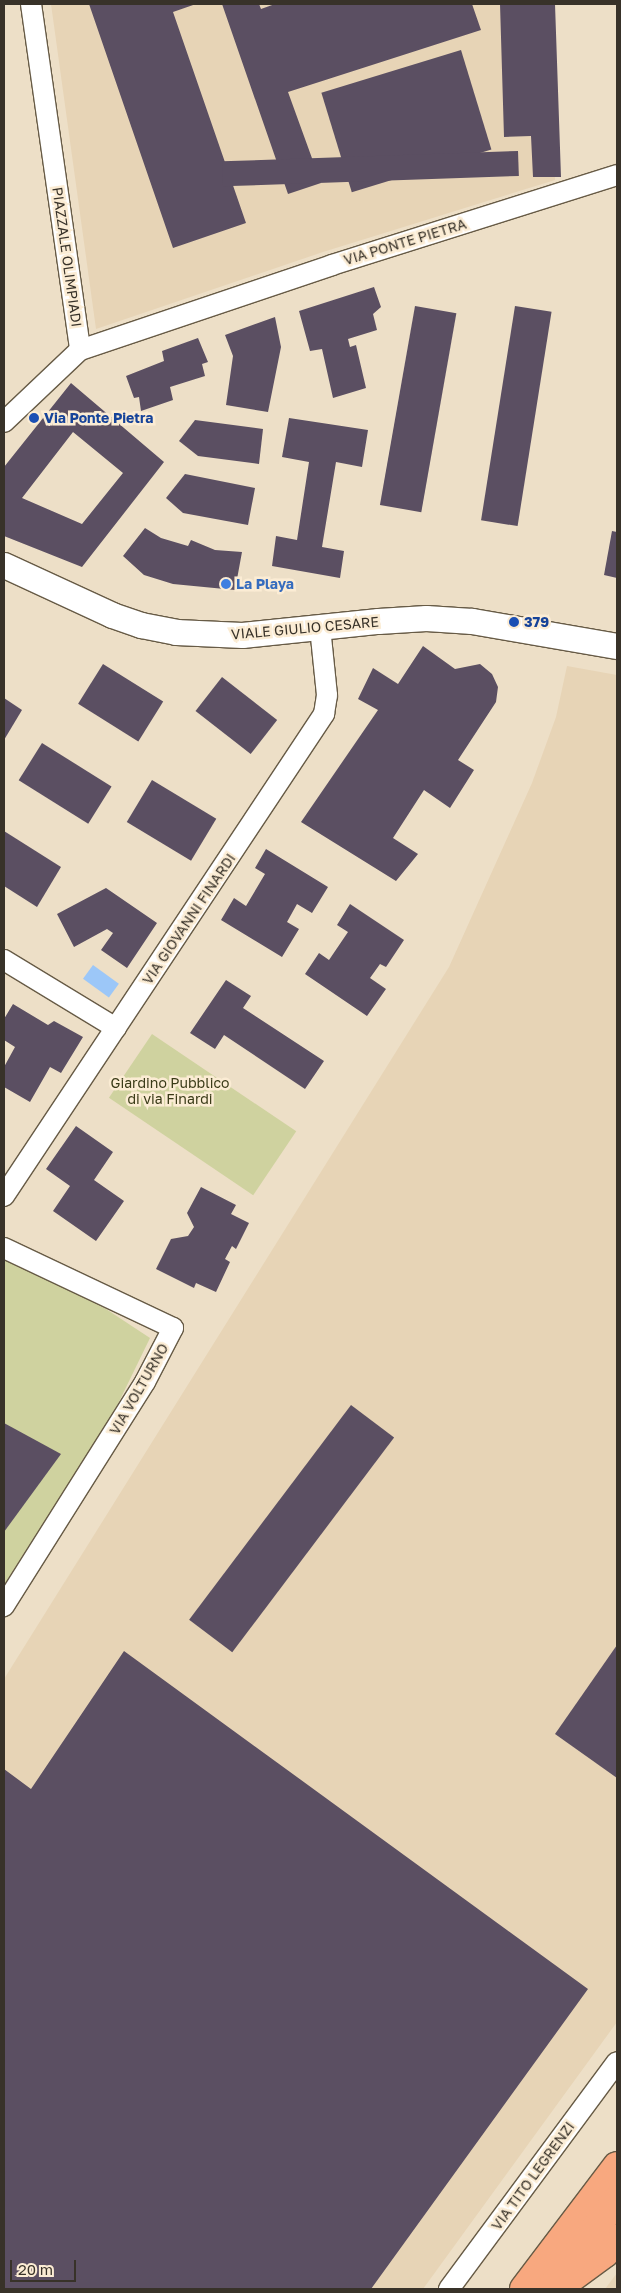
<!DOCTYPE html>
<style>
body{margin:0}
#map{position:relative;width:621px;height:2293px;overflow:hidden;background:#eddfc7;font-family:"Golos Text",sans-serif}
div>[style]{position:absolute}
.built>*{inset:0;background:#e7d4b6}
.green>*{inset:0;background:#cfd29f;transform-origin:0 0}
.water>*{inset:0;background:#9cc7f8;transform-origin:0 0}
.building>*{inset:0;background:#5b4f62;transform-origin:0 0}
.roads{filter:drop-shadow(1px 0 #675b46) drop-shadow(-1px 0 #675b46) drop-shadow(0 1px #675b46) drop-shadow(0 -1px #675b46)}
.minor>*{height:20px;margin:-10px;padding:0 10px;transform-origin:10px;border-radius:10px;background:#fff}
.tertiary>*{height:25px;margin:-12.5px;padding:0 12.5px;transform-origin:12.5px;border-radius:12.5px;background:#fff}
.trunk>*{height:28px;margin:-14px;padding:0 14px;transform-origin:14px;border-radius:14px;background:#f8a87f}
.dots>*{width:14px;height:14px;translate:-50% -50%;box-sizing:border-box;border:2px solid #fbecd4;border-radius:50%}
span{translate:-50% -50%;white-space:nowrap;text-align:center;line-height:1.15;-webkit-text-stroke:5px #fbecd4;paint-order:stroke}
.street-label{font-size:14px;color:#383229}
.transit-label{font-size:14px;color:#164399;font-weight:700}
.left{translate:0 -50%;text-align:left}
.shop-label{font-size:14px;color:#366cbe;font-weight:700}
.park-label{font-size:14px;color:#393a17}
.frame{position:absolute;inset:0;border:5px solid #383229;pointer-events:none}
.scale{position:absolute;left:10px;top:2260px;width:66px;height:22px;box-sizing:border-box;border:2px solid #383229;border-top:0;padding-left:6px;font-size:15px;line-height:18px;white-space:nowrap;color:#383229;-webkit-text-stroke:4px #fbecd4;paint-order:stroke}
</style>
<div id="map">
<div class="built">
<div style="clip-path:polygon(51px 4px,552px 4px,555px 180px,323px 252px,96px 329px)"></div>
<div style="clip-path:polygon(567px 666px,617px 675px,617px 2022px,423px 2289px,4px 2289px,4px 1679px,449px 967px,532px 783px,556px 717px)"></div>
<div style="clip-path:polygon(617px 2273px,617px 2289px,605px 2289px)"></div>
</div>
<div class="green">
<div style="left:152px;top:1034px;width:174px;height:77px;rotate:34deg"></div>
<div style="clip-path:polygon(4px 1257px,106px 1309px,150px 1338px,115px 1410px,4px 1585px)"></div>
</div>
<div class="water">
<div style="left:93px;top:965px;width:32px;height:17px;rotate:36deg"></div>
</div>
<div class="building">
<div style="clip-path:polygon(89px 4px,196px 4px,173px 12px,246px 223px,173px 248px)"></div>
<div style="clip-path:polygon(222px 4px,259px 4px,261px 9px,275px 4px,472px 4px,481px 30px,288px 92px,321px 183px,288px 194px)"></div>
<div style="clip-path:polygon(500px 4px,555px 4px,561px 177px,533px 177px,531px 136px,504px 137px)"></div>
<div style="left:461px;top:50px;width:104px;height:146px;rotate:73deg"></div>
<div style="left:518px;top:151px;width:25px;height:296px;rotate:88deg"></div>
<div style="clip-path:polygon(374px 287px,381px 307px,373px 314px,377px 330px,348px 339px,350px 347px,356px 345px,366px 388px,333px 398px,322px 349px,310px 351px,299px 311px)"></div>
<div style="left:415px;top:306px;width:42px;height:202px;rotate:10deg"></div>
<div style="left:515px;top:306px;width:37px;height:217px;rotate:9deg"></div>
<div style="clip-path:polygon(275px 317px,281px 347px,268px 412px,226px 405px,233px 356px,225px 335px)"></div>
<div style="clip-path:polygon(198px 338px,208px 362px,202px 364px,205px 376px,170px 387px,173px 400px,141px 411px,139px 397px,134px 398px,126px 376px,164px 361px,162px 351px)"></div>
<div style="clip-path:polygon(evenodd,71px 383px,164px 462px,82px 567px,4px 536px,4px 467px,71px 383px,73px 432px,123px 473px,82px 524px,22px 498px,73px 432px)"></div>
<div style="clip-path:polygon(289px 418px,368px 430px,362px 467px,336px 462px,322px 547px,344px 551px,340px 578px,272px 566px,276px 536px,297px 540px,309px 462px,282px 457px)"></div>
<div style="clip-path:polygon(195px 420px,263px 429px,259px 464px,198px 456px,179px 441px)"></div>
<div style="clip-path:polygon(185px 474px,255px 488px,248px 525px,183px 513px,166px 498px)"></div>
<div style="clip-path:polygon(145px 528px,161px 538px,188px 546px,191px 540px,215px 550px,242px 552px,235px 590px,173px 584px,144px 575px,123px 556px)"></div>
<div style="clip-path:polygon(612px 531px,617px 532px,617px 578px,604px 575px)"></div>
<div style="clip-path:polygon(423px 646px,455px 669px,480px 664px,492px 674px,498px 687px,496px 702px,458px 760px,474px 770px,450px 808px,424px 790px,393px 838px,418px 854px,396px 881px,301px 822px,378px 710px,358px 699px,373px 668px,398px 684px)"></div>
<div style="left:103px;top:664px;width:71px;height:47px;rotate:32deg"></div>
<div style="left:222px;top:677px;width:70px;height:43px;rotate:38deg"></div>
<div style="clip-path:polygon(4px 698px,22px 710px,4px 740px)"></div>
<div style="left:42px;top:743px;width:82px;height:44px;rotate:32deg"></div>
<div style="left:152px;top:780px;width:75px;height:49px;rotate:31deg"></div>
<div style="clip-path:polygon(4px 831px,61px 867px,37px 907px,4px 886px)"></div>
<div style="clip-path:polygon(266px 849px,328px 887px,312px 913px,297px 904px,287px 922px,299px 929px,282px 957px,221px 920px,234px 898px,246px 906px,265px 874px,255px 868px)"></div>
<div style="clip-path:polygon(106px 888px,157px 923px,127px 968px,101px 950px,113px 933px,107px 929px,74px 947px,57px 914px)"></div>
<div style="clip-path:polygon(350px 904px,404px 940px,386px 967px,380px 964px,370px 978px,386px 989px,367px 1016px,305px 974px,319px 953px,329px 960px,348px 932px,337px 925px)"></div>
<div style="clip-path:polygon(226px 980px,251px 996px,243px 1008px,324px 1061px,305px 1089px,224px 1035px,215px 1049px,190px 1033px)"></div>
<div style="clip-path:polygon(13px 1004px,48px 1025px,54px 1021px,83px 1037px,61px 1073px,50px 1067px,30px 1102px,4px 1087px,4px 1067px,15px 1047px,4px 1040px,4px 1019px)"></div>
<div style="clip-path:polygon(76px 1126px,113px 1152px,94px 1180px,124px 1201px,96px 1241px,53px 1211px,70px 1186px,46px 1169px)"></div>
<div style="clip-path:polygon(201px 1187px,236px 1205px,231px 1214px,249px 1223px,236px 1249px,232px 1246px,225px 1259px,230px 1262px,216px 1292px,196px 1283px,194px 1288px,156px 1269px,171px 1239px,188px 1236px,194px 1227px,187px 1213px)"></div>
<div style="left:351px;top:1405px;width:54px;height:269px;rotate:37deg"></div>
<div style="clip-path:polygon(4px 1423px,61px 1454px,4px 1532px)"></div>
<div style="clip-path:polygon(617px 1645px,617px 1778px,555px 1734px)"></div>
<div style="clip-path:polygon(124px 1651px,588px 1989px,371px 2289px,4px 2289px,4px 1769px,31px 1789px)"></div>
</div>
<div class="roads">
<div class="minor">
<div style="left:31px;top:4px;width:349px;rotate:81.9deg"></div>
<div style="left:4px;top:422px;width:105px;rotate:-43.5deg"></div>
<div style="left:80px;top:350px;width:266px;rotate:-18.6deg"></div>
<div style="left:332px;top:265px;width:299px;rotate:-17.5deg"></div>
<div style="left:4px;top:960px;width:131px;rotate:31.3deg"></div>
<div style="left:4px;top:1196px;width:579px;rotate:-56.42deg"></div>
<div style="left:324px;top:714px;width:19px;rotate:-81deg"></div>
<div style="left:327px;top:695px;width:68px;rotate:-95.9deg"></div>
<div style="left:4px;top:1248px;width:187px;rotate:25.3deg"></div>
<div style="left:173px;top:1328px;width:61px;rotate:117.4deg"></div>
<div style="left:145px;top:1382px;width:265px;rotate:122.2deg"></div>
<div style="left:449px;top:2289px;width:282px;rotate:-53.5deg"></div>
</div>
<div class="tertiary">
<div style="left:4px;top:565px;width:119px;rotate:24.8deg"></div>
<div style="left:112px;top:615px;width:31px;rotate:19deg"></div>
<div style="left:141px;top:625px;width:36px;rotate:11deg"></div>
<div style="left:176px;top:632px;width:66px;rotate:2.6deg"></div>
<div style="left:242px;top:635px;width:137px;rotate:-5.9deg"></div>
<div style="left:378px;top:621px;width:48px;rotate:-3.6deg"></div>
<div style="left:426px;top:618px;width:46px;rotate:3.7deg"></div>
<div style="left:472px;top:621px;width:147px;rotate:9.8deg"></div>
</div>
<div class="trunk">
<div style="left:567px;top:2281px;width:47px;rotate:-36.4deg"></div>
<div style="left:605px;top:2253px;width:19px;rotate:-51deg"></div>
<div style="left:524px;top:2289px;width:154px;rotate:-52.9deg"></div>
<div style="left:550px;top:2289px;width:112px;rotate:-53.3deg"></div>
</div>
</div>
<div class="dots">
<div style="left:34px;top:418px;background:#1a4fb4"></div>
<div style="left:226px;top:584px;background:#3f7fe0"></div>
<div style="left:514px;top:622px;background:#1a4fb4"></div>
</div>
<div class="street-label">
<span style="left:405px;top:242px;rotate:-17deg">VIA PONTE PIETRA</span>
<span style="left:67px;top:257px;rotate:82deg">PIAZZALE OLIMPIADI</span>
<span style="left:305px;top:628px;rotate:-5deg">VIALE GIULIO CESARE</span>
<span style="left:189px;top:919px;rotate:-56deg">VIA GIOVANNI FINARDI</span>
<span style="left:139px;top:1389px;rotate:-60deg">VIA VOLTURNO</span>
<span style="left:533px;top:2176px;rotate:-54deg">VIA TITO LEGRENZI</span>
</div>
<div class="transit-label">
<span class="left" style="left:44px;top:418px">Via Ponte Pietra</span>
<span class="left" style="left:524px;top:622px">379</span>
</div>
<div class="shop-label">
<span class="left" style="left:236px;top:584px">La Playa</span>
</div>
<div class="park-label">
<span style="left:170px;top:1091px">Giardino Pubblico<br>di via Finardi</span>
</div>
<div class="frame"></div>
<div class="scale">20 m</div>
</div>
